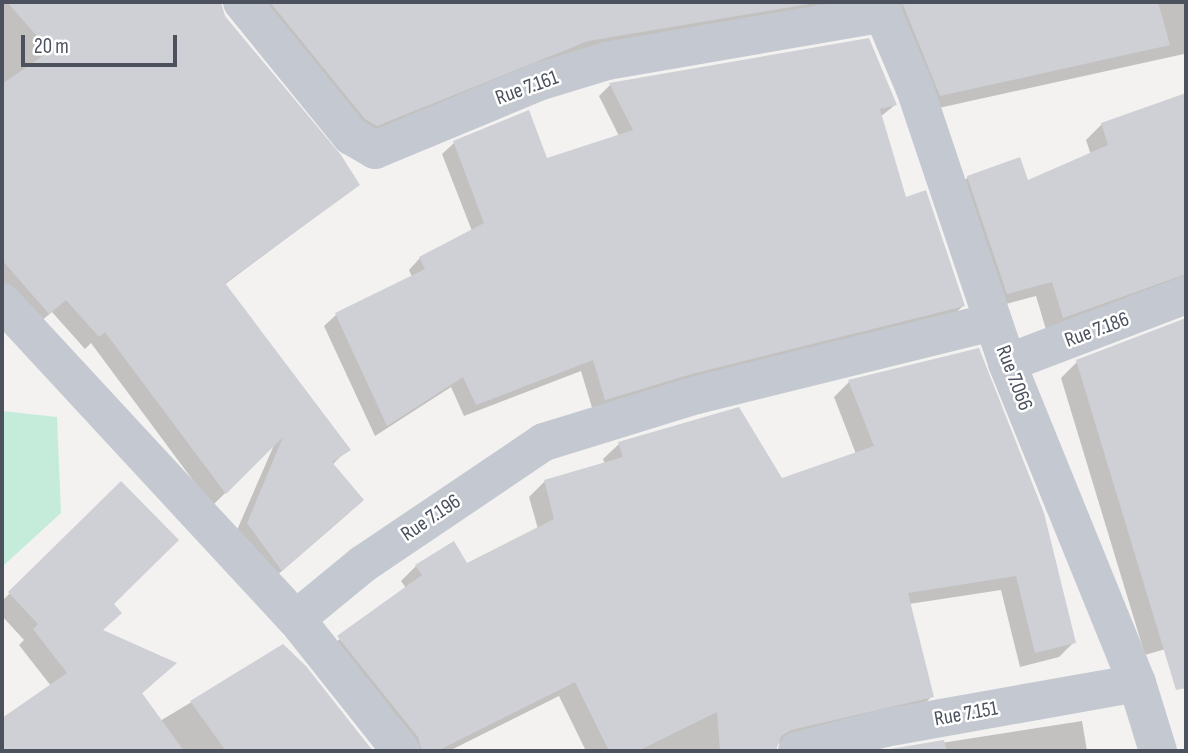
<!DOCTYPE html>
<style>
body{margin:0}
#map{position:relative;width:1188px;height:753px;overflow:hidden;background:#f3f2f1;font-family:"Sofia Sans Condensed",sans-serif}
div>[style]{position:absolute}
.green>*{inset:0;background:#c5ecdb}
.shadow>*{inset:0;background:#0003}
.building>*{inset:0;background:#cfd0d5}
.minor>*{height:38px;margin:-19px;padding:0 19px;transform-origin:19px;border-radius:19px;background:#c4c9d1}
span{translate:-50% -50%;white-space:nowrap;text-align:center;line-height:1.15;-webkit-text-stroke:5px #fff;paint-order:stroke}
.street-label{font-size:21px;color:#4b515d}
.frame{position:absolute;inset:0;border:4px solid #4b515d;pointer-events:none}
.scale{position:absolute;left:21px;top:35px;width:156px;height:32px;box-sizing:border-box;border:4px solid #4b515d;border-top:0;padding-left:9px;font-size:21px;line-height:24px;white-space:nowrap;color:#4b515d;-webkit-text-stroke:5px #fff;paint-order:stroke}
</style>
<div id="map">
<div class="green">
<div style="clip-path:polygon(2px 411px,57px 417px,61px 513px,2px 567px)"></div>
</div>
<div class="shadow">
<div style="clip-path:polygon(2px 2px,201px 2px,358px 185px,224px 285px,348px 449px,332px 465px,349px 513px,268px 583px,234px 537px,274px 445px,212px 506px,91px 343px,85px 349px,52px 312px,35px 326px,2px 288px)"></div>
<div style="clip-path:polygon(250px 2px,849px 2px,360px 140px)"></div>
<div style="clip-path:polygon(873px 2px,1091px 2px,1096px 17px,1139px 2px,1186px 2px,1186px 62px,1184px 54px,925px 111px)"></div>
<div style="clip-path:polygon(868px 40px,895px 105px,880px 117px,904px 199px,963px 306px,951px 317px,593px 411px,581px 371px,464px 416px,451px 387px,375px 436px,324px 326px,336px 315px,412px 277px,409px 270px,420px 258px,472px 231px,442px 154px,454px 143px,546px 160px,619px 136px,599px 96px,610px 85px)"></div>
<div style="clip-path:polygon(1186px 95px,1186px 281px,1047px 333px,1036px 296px,991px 308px,953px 193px,968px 177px,1027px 182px,1091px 155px,1086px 140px,1102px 124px)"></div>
<div style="clip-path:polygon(1176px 324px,1186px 351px,1186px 643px,1145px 655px,1061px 378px,1077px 362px)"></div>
<div style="clip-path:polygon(849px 382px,1074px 642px,1059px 657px,1020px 667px,1001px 590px,909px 604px,932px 696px,917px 712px,777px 744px,775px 751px,586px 751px,559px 696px,449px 751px,402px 751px,323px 652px,406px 588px,401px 581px,416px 566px,467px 565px,538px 529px,529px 497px,544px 482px,605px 464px,603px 459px,619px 444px,781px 480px,856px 454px,834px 397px)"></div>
<div style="clip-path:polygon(121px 484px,112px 604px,101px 631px,160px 677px,141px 694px,160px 721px,283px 647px,370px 751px,2px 751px,2px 720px,51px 686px,19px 645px,24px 640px,2px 616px,2px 601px)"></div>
<div style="clip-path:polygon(1082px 721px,1087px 751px,889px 751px,890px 751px)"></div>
</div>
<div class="building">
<div style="clip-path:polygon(7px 2px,221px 2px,225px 16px,341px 155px,360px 185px,225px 283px,351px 450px,332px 462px,364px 500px,282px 571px,247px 523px,283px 437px,226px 494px,105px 332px,99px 337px,66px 300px,49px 314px,2px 260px,2px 84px,50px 51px)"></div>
<div style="clip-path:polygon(270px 2px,821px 2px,588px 41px,377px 126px,365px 119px)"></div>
<div style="clip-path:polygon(902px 2px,1158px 2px,1170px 45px,940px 96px)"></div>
<div style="clip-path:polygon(869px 38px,897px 105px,880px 109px,906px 197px,926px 190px,965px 306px,692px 374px,605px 400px,593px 360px,476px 405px,463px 377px,387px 426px,335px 313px,425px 269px,419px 257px,484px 223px,453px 141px,529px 110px,547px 158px,633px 130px,609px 83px)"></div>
<div style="clip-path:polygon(1186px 93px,1186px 274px,1063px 318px,1052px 282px,1007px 294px,967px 176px,1020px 157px,1028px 180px,1108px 145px,1101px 123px)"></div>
<div style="clip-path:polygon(1186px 318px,1186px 688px,1176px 690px,1076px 360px)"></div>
<div style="clip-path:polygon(979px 348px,1044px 513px,1076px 643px,1035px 653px,1016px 576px,908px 593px,934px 697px,791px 730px,781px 736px,776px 751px,720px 751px,717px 712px,638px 751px,609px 751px,575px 682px,437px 751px,422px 751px,418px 737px,337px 636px,422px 575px,415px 565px,454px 541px,467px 563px,554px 519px,544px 480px,623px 457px,618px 442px,739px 407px,782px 478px,874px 446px,848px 380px)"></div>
<div style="clip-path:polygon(121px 481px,179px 540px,114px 604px,122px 613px,103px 630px,177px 663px,142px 693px,184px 751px,2px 751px,2px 718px,67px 673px,33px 629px,38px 624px,8px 592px)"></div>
<div style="clip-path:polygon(283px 644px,306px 666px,373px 751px,226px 751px,190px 701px)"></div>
<div style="clip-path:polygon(944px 740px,947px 751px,883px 751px,890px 749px)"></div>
</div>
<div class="minor">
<div style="left:242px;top:2px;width:173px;rotate:50.9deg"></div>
<div style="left:351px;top:136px;width:28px;rotate:30deg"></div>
<div style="left:375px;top:150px;width:177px;rotate:-22.6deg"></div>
<div style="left:538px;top:82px;width:72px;rotate:-16.9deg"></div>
<div style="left:607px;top:61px;width:281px;rotate:-9.8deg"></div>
<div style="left:878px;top:2px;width:95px;rotate:67deg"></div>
<div style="left:915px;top:89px;width:289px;rotate:71.4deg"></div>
<div style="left:1007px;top:363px;width:345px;rotate:67.9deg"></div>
<div style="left:1137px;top:683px;width:71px;rotate:72.8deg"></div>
<div style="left:2px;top:302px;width:432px;rotate:47.2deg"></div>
<div style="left:296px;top:619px;width:87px;rotate:-39.4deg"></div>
<div style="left:363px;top:564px;width:218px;rotate:-34deg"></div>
<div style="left:544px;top:442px;width:160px;rotate:-17.1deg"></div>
<div style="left:697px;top:395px;width:305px;rotate:-13.9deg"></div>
<div style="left:1007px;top:363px;width:191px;rotate:-20.8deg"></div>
<div style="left:296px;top:619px;width:169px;rotate:51.5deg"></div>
<div style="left:797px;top:751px;width:91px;rotate:-14.6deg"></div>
<div style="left:885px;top:728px;width:256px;rotate:-10.1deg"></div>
</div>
<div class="street-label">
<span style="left:527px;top:88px;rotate:-20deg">Rue 7.161</span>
<span style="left:1097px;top:330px;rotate:-20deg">Rue 7.186</span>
<span style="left:1014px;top:378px;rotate:69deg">Rue 7.066</span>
<span style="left:431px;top:518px;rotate:-34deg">Rue 7.196</span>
<span style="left:966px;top:714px;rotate:-10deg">Rue 7.151</span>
</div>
<div class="frame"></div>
<div class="scale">20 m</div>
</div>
